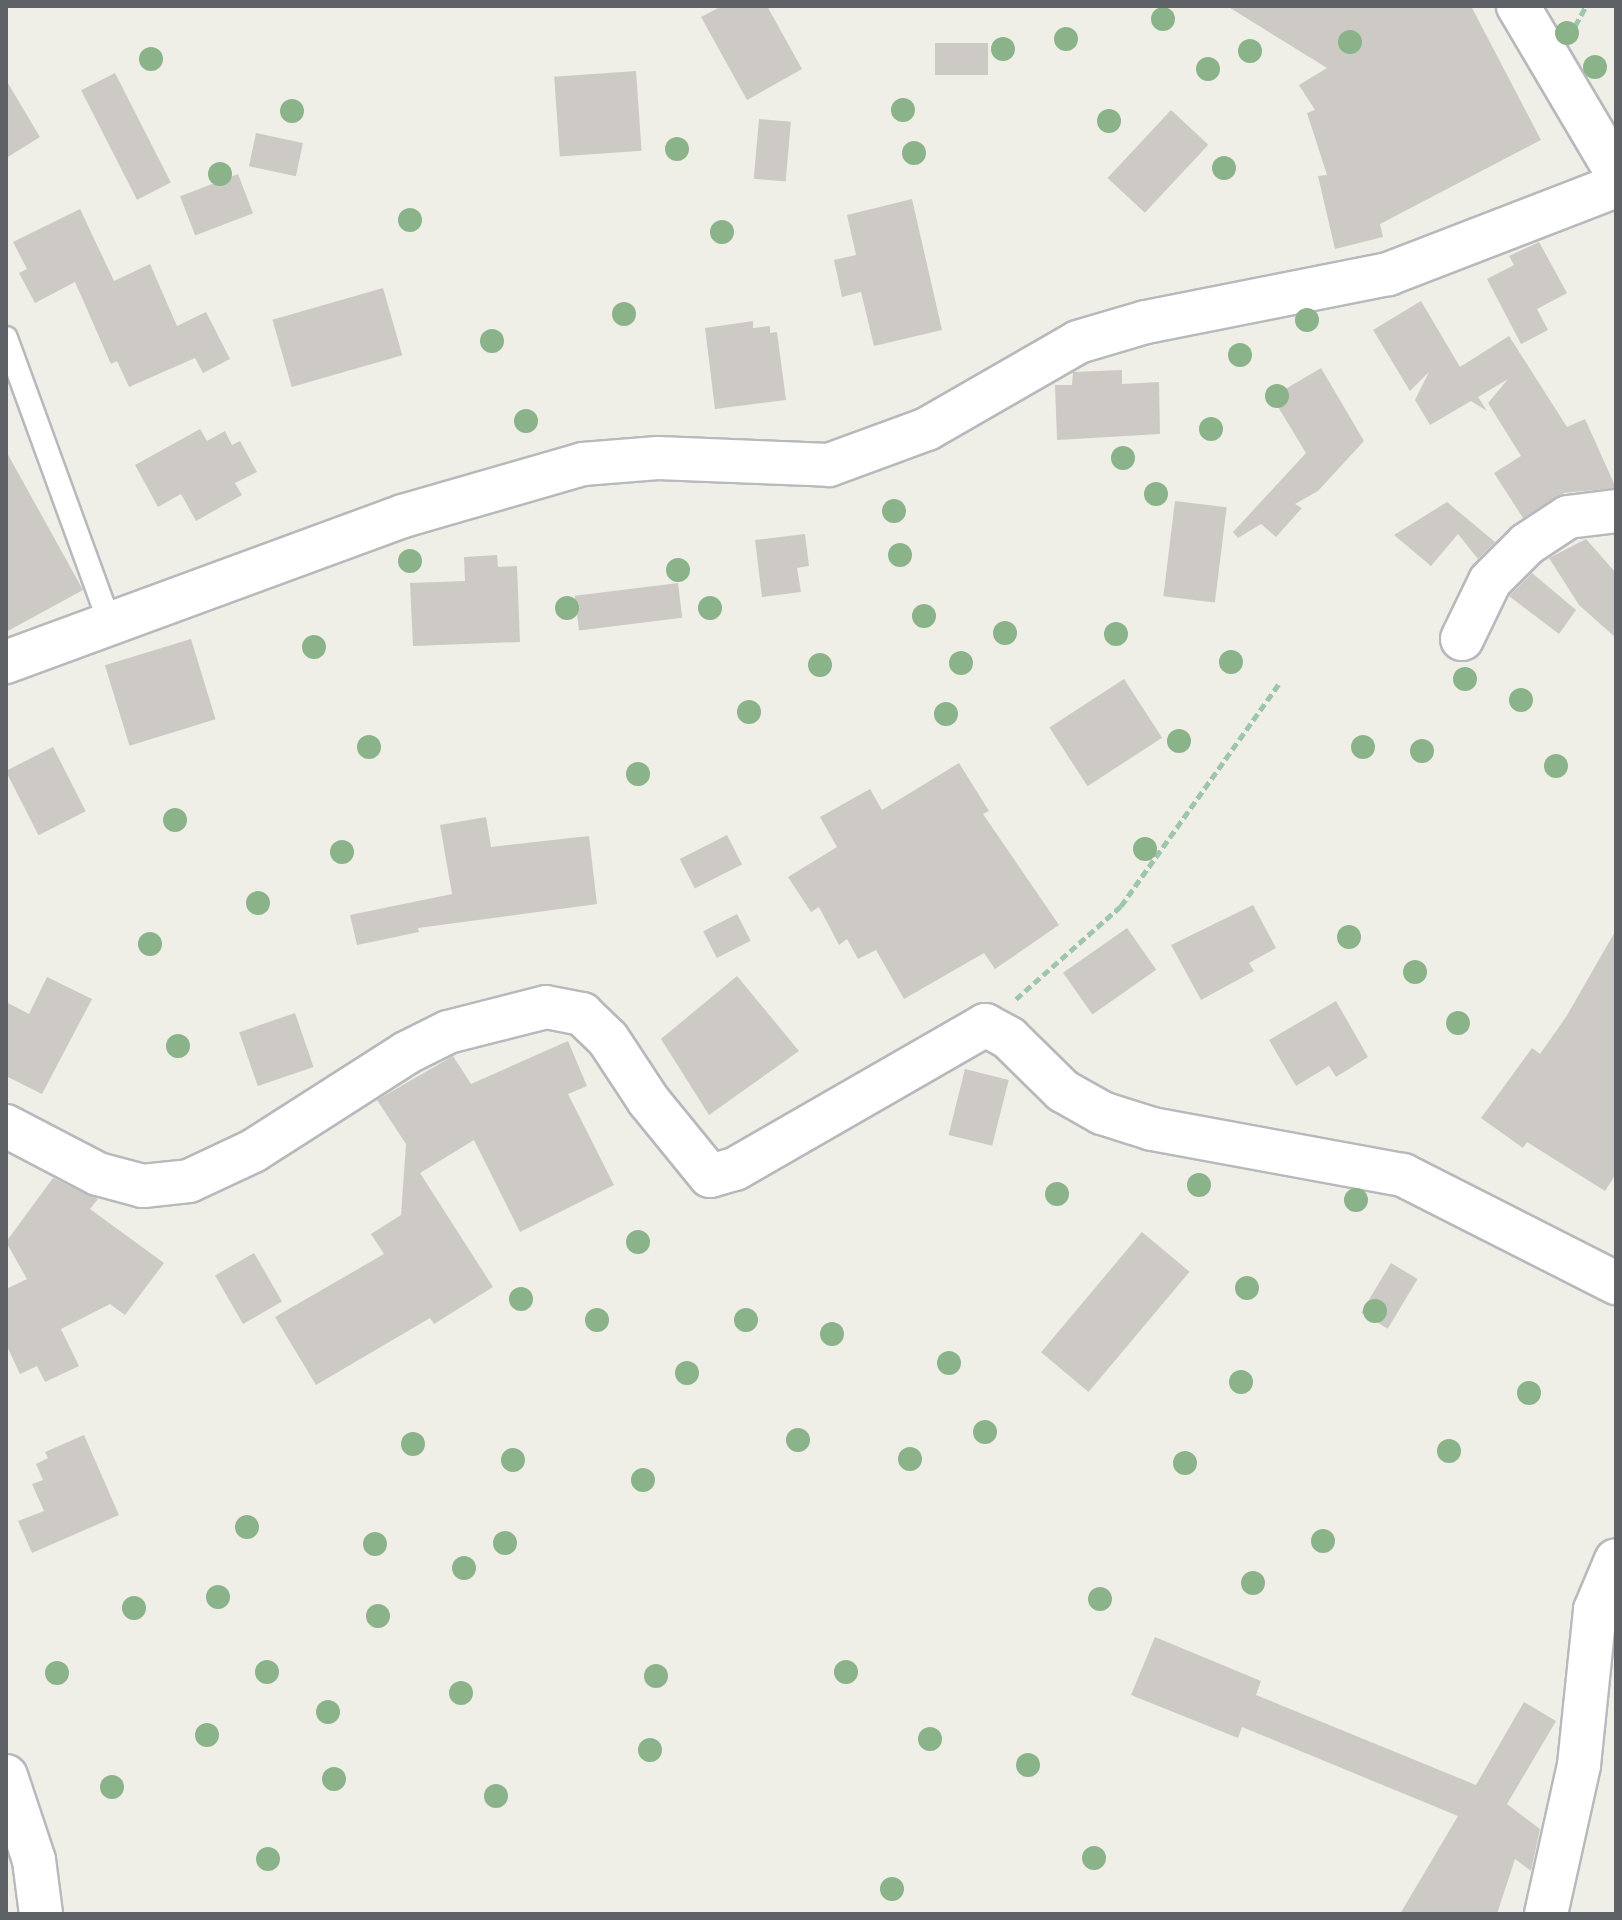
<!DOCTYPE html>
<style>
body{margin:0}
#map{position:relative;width:1622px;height:1920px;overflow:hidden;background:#efeee7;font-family:"Space Grotesk",sans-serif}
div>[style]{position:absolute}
.building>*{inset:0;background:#cdcac6;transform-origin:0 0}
.path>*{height:5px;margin-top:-2.5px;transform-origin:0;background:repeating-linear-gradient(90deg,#9ec6aa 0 8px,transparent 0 12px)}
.roads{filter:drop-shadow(2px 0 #b7b9bc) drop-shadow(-2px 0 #b7b9bc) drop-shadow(0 2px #b7b9bc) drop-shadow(0 -2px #b7b9bc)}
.lane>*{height:22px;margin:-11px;padding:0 11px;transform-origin:11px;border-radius:11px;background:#fff}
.street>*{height:42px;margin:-21px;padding:0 21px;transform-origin:21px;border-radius:21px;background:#fff}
.trees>*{width:24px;height:24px;margin:-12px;border-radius:50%;background:#8bb38a}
span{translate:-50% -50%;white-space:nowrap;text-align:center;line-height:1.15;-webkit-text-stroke:6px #fff;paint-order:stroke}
.frame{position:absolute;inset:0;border:8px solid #5e6266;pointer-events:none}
</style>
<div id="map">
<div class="building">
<div style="clip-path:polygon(722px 6px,767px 6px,802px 69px,747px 100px,701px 17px)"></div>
<div style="clip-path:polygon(1227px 6px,1471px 6px,1541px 140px,1380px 224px,1383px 237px,1335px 249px,1318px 176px,1327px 175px,1307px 113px,1315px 110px,1299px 85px,1327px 68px)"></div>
<div style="left:935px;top:43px;width:53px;height:32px"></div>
<div style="left:636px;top:71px;width:80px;height:82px;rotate:86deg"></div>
<div style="left:115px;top:73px;width:123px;height:38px;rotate:63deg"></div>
<div style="clip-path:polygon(6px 80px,40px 137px,6px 158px)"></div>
<div style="left:1171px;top:110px;width:51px;height:93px;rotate:43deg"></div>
<div style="left:759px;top:119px;width:32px;height:60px;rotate:5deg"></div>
<div style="left:256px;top:133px;width:48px;height:34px;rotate:12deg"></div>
<div style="left:238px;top:174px;width:42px;height:62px;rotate:69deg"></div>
<div style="clip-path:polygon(912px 199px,942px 330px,874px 346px,861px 292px,842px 297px,834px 260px,856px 255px,847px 215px)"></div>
<div style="clip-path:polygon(80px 209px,114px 281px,150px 264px,177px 326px,206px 312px,230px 359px,203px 373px,195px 358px,129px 387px,117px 361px,111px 364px,75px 282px,35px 303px,19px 273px,27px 269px,13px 242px)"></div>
<div style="clip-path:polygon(1539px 242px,1567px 293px,1537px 309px,1548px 330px,1521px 344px,1487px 279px,1514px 265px,1509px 256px)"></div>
<div style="left:383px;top:288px;width:70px;height:115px;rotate:74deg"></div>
<div style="clip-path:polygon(1421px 301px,1460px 367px,1509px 336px,1567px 427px,1585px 419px,1616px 488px,1564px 493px,1523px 518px,1494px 473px,1521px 456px,1488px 403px,1508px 379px,1478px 397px,1487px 411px,1471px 401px,1430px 425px,1415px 400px,1429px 372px,1410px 391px,1373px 330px)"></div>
<div style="clip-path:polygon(753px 321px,753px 328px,770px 326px,770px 333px,777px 332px,786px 400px,715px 409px,705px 328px)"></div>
<div style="clip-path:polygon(1321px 368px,1364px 441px,1318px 491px,1295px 504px,1302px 508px,1276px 537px,1261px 524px,1238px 538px,1233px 532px,1306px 453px,1272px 397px)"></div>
<div style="clip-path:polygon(1122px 370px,1122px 384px,1159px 382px,1160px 434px,1057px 440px,1055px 385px,1072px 385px,1073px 372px)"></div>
<div style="clip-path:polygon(200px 429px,207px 441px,225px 431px,232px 445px,240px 441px,257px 472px,235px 483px,242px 495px,196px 521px,181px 494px,158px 507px,135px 465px)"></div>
<div style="clip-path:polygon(6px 451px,83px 590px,6px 632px)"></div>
<div style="left:1175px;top:501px;width:52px;height:96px;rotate:7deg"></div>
<div style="clip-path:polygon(1447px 502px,1495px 542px,1478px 559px,1458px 534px,1431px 566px,1394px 535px)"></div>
<div style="clip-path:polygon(805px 534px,809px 566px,797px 568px,801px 592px,762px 597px,755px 540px)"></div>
<div style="clip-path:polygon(1586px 539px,1616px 573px,1616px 638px,1579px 605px,1549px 558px)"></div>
<div style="clip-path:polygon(497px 555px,498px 567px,517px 566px,520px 642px,413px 646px,410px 583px,465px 581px,464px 557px)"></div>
<div style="clip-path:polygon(1532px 573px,1576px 610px,1559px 634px,1509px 596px)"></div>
<div style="left:678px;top:583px;width:35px;height:104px;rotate:83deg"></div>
<div style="left:191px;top:639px;width:84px;height:90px;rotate:73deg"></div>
<div style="left:1124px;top:679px;width:70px;height:89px;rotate:57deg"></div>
<div style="left:53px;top:747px;width:72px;height:53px;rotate:63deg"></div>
<div style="clip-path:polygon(959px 763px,989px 811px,983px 814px,1059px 925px,995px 969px,984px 953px,904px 999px,876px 950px,858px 959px,847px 939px,839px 945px,819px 907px,811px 912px,788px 877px,837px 847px,820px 817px,870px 789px,882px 810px)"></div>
<div style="clip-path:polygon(486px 817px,491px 847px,589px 836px,597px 904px,418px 928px,419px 932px,357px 945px,350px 915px,452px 894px,440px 825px)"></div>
<div style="left:727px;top:835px;width:33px;height:53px;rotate:63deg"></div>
<div style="clip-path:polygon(1253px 905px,1276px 948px,1249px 963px,1254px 971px,1201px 1000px,1171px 945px)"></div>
<div style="left:737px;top:914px;width:30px;height:38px;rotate:63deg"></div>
<div style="left:1127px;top:928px;width:51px;height:78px;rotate:55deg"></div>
<div style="clip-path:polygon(1616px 930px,1616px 1174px,1605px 1191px,1527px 1142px,1523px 1148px,1481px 1118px,1532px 1048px,1540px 1054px,1566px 1017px)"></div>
<div style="clip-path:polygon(737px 976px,799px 1051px,709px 1115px,661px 1039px)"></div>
<div style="clip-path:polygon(47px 977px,92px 999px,42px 1094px,6px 1076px,6px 1002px,29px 1014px)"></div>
<div style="clip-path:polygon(1336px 1001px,1368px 1057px,1336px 1077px,1329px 1066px,1296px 1086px,1269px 1040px)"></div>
<div style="left:295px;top:1013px;width:57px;height:59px;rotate:71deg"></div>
<div style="clip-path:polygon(568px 1041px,587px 1086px,568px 1094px,614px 1185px,520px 1232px,474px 1140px,420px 1173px,493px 1287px,434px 1324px,430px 1318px,316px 1385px,275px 1317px,384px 1254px,371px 1234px,401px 1215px,406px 1144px,377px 1100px,453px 1056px,471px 1084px)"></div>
<div style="left:965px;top:1069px;width:45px;height:68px;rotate:14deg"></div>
<div style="clip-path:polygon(53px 1178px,98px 1199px,90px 1209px,164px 1263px,125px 1315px,110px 1304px,61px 1329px,79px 1366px,45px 1382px,37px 1366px,20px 1374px,6px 1344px,6px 1289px,27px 1279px,6px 1242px)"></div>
<div style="left:1142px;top:1232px;width:62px;height:157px;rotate:40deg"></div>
<div style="left:254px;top:1253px;width:56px;height:45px;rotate:60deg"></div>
<div style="left:1391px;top:1263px;width:31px;height:58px;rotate:31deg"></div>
<div style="clip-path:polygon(84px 1435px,119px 1515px,32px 1553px,18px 1521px,44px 1511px,32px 1484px,43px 1480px,36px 1464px,48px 1458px,45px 1452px)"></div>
<div style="clip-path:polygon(1155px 1637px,1261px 1681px,1256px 1695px,1476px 1785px,1524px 1702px,1556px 1721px,1507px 1804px,1540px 1829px,1531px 1871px,1515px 1859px,1497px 1914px,1400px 1914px,1458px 1816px,1242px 1727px,1238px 1738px,1131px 1695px)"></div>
</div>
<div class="path">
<div style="left:1575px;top:26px;width:23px;rotate:-61deg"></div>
<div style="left:1016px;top:999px;width:140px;rotate:-41.5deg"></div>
<div style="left:1121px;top:906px;width:272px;rotate:-54.6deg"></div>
</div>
<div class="roads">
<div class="lane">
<div style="left:6px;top:338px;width:301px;rotate:70deg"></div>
</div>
<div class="street">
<div style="left:1518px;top:6px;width:193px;rotate:59.4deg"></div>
<div style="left:1462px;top:639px;width:64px;rotate:-64.2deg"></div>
<div style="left:1490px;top:581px;width:52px;rotate:-45deg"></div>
<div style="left:1527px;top:544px;width:49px;rotate:-33.4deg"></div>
<div style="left:1568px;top:517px;width:48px;rotate:-7.1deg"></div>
<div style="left:6px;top:662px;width:423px;rotate:-20.2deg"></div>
<div style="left:403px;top:516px;width:187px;rotate:-16.1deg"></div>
<div style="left:583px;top:464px;width:75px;rotate:-4.6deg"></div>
<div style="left:658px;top:458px;width:171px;rotate:2.3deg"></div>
<div style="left:829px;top:465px;width:104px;rotate:-20.2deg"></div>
<div style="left:927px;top:429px;width:174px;rotate:-29.9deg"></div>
<div style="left:1078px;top:342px;width:71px;rotate:-16.4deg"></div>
<div style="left:1146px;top:322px;width:247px;rotate:-11.2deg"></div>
<div style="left:1388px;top:274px;width:244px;rotate:-21.1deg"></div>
<div style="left:6px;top:1126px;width:104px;rotate:27.6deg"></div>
<div style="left:98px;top:1174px;width:47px;rotate:14.9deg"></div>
<div style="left:143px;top:1186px;width:46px;rotate:-6.2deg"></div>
<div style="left:189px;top:1181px;width:71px;rotate:-25.1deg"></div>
<div style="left:253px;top:1151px;width:182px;rotate:-32.6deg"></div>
<div style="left:406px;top:1053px;width:47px;rotate:-26.6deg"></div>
<div style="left:448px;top:1032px;width:101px;rotate:-14.3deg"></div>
<div style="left:546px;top:1007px;width:37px;rotate:11deg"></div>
<div style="left:582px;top:1014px;width:36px;rotate:44deg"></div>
<div style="left:608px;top:1039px;width:73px;rotate:56.7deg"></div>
<div style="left:648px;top:1100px;width:98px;rotate:50.8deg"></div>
<div style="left:710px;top:1176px;width:26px;rotate:-16deg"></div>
<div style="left:735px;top:1169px;width:289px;rotate:-29.9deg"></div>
<div style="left:985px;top:1025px;width:27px;rotate:28deg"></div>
<div style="left:1009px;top:1038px;width:76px;rotate:44.5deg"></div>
<div style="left:1063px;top:1091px;width:45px;rotate:29.4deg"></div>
<div style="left:1102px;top:1113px;width:52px;rotate:17.7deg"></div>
<div style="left:1152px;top:1129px;width:255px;rotate:10.4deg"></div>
<div style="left:1403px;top:1175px;width:239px;rotate:26.9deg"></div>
<div style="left:6px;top:1776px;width:89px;rotate:71.6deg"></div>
<div style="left:34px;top:1860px;width:54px;rotate:82.6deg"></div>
<div style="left:1546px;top:1914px;width:153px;rotate:-77.5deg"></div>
<div style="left:1579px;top:1765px;width:156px;rotate:-84.1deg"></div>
<div style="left:1595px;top:1610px;width:54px;rotate:-67.2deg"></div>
</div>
</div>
<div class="trees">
<div style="left:1163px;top:19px"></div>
<div style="left:1567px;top:33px"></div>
<div style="left:1066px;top:39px"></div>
<div style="left:1350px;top:42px"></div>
<div style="left:1003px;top:49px"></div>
<div style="left:1250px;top:51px"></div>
<div style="left:151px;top:59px"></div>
<div style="left:1595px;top:67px"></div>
<div style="left:1208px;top:69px"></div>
<div style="left:903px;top:110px"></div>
<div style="left:292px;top:111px"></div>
<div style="left:1109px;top:121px"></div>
<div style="left:677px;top:149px"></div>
<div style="left:914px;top:153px"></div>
<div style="left:1224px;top:168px"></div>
<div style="left:220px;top:174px"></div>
<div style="left:410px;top:220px"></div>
<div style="left:722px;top:232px"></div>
<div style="left:624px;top:314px"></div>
<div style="left:1307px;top:320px"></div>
<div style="left:492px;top:341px"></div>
<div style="left:1240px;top:355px"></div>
<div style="left:1277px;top:396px"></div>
<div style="left:526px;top:421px"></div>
<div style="left:1211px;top:429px"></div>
<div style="left:1123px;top:458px"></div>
<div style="left:1156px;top:494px"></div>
<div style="left:894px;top:511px"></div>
<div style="left:900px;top:555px"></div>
<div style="left:410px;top:561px"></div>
<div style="left:678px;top:570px"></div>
<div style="left:567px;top:608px"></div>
<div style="left:710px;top:608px"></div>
<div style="left:924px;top:616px"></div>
<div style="left:1005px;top:633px"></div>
<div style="left:1116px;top:634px"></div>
<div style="left:314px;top:647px"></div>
<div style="left:1231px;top:662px"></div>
<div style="left:961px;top:663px"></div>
<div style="left:820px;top:665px"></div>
<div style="left:1465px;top:679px"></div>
<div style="left:1521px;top:700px"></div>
<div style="left:749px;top:712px"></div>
<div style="left:946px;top:714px"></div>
<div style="left:1179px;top:741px"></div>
<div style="left:369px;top:747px"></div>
<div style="left:1363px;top:747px"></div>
<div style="left:1422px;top:751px"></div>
<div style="left:1556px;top:766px"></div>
<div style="left:638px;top:774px"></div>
<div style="left:175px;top:820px"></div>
<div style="left:1145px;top:849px"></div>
<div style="left:342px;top:852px"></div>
<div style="left:258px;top:903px"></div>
<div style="left:1349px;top:937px"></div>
<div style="left:150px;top:944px"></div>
<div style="left:1415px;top:972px"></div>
<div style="left:1458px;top:1023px"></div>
<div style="left:178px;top:1046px"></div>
<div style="left:1199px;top:1185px"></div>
<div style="left:1057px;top:1194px"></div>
<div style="left:1356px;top:1200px"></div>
<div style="left:638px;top:1242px"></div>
<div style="left:1247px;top:1288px"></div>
<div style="left:521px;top:1299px"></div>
<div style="left:1375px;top:1311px"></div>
<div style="left:597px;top:1320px"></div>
<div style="left:746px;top:1320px"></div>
<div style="left:832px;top:1334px"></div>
<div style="left:949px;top:1363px"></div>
<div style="left:687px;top:1373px"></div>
<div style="left:1241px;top:1382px"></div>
<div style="left:1529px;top:1393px"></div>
<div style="left:985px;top:1432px"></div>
<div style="left:798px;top:1440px"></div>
<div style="left:413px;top:1444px"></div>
<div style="left:1449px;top:1451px"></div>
<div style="left:910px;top:1459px"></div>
<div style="left:513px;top:1460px"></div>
<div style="left:1185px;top:1463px"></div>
<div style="left:643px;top:1480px"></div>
<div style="left:247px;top:1527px"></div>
<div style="left:1323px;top:1541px"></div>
<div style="left:505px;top:1543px"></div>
<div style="left:375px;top:1544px"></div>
<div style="left:464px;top:1568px"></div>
<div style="left:1253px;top:1583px"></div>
<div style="left:218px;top:1597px"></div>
<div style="left:1100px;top:1599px"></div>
<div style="left:134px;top:1608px"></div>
<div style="left:378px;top:1616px"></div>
<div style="left:267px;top:1672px"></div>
<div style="left:846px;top:1672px"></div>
<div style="left:57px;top:1673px"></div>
<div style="left:656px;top:1676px"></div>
<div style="left:461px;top:1693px"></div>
<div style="left:328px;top:1712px"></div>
<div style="left:207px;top:1735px"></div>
<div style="left:930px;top:1739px"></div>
<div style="left:650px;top:1750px"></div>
<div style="left:1028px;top:1765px"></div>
<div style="left:334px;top:1779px"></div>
<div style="left:112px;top:1787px"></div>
<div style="left:496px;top:1796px"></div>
<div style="left:1094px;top:1858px"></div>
<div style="left:268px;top:1859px"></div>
<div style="left:892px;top:1889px"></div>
</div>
<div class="frame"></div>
</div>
